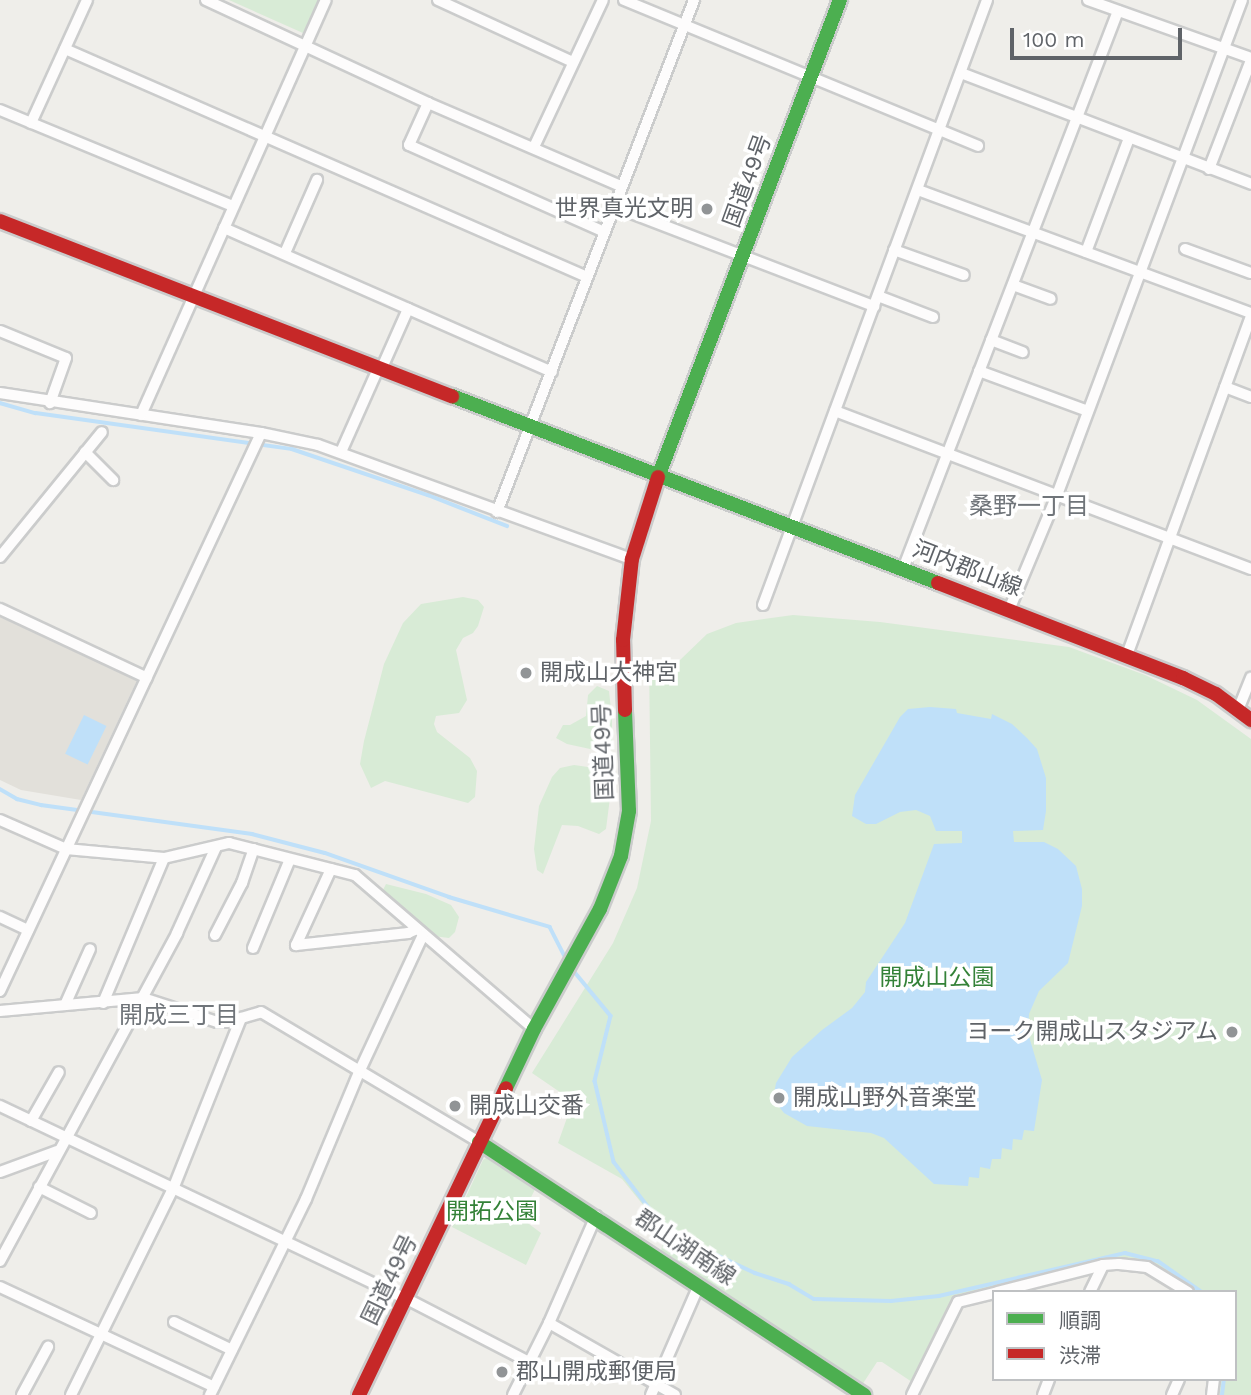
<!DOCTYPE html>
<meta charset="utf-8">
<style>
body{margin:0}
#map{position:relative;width:1251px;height:1395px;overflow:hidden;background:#efeeea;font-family:"Work Sans","Noto Sans JP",sans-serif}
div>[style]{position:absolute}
.education>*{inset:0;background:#e2e0da}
.green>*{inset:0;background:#d8ebd6}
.water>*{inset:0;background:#bfe0f9;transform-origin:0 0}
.stream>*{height:3.5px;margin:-1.75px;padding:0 1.75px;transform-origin:1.75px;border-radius:1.75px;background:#bfe0f9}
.roads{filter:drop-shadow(2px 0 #cbcccc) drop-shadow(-2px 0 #cbcccc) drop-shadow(0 2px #cbcccc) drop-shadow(0 -2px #cbcccc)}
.street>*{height:10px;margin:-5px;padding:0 5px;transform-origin:5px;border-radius:5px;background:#fdfcfc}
.fast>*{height:14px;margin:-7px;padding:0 7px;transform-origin:7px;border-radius:7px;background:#4caf50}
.jam>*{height:14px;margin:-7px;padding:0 7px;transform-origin:7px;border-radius:7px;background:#c62828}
.dots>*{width:19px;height:19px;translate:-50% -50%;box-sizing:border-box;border:4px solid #fff;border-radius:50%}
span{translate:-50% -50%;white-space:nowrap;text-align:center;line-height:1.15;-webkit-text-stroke:7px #fff;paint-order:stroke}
.street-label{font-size:23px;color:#5f6368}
.poi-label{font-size:23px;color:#5f6368}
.right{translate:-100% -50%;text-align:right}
.left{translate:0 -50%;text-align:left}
.park-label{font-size:23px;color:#348238}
.neighbourhood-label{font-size:24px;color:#70757a}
.legend{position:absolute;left:992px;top:1290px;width:245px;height:91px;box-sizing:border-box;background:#fff;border:2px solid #bfc1c3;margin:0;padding:9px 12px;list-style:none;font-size:21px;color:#5f6368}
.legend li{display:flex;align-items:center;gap:14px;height:35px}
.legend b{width:35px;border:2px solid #bfc1c3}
.scale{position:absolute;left:1010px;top:28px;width:172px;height:32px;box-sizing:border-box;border:4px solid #5f6368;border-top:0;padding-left:9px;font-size:21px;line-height:24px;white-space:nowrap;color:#5f6368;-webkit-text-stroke:5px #fff;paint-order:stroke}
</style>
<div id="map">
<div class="education">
<div style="clip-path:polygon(0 617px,138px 678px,81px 800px,21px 790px,0 780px)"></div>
</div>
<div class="green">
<div style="clip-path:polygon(229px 0,319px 0,303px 33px)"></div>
<div style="clip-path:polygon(463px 597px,478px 600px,484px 607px,478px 626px,473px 633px,463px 638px,456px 650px,467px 700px,459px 713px,436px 716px,434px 724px,437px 732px,470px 758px,477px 771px,475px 797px,468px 803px,385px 781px,371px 788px,360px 764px,364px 741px,384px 664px,403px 623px,421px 604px)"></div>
<div style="clip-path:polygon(793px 615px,880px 622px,1069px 647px,1145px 675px,1197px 700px,1251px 739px,1251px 1395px,1215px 1395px,1217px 1379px,1235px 1379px,1235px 1292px,1195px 1292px,1153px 1264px,1120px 1260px,953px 1298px,912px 1382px,882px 1362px,877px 1362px,862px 1385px,661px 1251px,665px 1234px,661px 1227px,622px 1179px,558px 1143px,573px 1101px,532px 1073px,613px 943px,637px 888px,651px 821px,649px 661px,680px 660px,707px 634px,736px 623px)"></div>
<div style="clip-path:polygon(597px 686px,609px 691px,612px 719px,612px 742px,604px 752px,567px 744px,556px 738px,563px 725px,570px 725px,586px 716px,588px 695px)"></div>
<div style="clip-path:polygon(574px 765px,595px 768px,608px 778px,611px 790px,606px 829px,599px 834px,578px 826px,562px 825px,543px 874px,537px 870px,534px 849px,539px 806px,552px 777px,560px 768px)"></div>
<div style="clip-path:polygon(386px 884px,426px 894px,451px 905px,459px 917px,455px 932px,449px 938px,433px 936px,383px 890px)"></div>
<div style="clip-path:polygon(491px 1155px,538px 1183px,521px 1218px,541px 1233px,526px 1265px,452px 1227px,483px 1160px)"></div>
</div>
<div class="water">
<div style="clip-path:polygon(930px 707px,956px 709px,957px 713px,991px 719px,992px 714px,1012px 724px,1027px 738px,1037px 749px,1046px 778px,1046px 811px,1043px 830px,1013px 831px,1014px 842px,1044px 842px,1058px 849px,1076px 866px,1082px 889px,1082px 906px,1068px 963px,1039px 991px,1029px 1014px,1028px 1033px,1042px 1080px,1034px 1131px,1024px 1130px,1022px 1140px,1013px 1139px,1012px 1150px,1002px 1148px,1001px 1159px,992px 1159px,990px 1169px,980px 1167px,979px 1178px,969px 1177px,968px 1186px,934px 1184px,884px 1138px,871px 1133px,807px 1126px,784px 1113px,773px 1099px,776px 1083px,792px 1057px,822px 1030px,852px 1008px,865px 992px,866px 982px,905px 923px,934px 844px,962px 843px,962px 831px,936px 831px,930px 816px,916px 810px,900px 812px,876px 824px,866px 824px,852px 816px,855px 795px,900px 717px,908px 709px)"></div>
<div style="left:84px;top:715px;width:25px;height:43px;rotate:26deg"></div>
</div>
<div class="stream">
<div style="left:0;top:403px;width:37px;rotate:16deg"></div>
<div style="left:36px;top:413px;width:259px;rotate:8deg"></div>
<div style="left:292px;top:449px;width:144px;rotate:18.7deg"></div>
<div style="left:428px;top:495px;width:85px;rotate:21.4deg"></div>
<div style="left:0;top:789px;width:20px;rotate:30deg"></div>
<div style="left:17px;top:799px;width:25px;rotate:14deg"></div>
<div style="left:41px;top:805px;width:213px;rotate:7.8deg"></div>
<div style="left:252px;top:834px;width:75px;rotate:14.6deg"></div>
<div style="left:325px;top:853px;width:132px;rotate:19.5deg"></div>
<div style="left:449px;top:897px;width:105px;rotate:16.5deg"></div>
<div style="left:550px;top:927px;width:36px;rotate:63deg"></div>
<div style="left:574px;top:971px;width:58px;rotate:50.6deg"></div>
<div style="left:611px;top:1016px;width:67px;rotate:103.8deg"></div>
<div style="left:595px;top:1081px;width:83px;rotate:76.8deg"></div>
<div style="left:614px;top:1162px;width:81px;rotate:52.6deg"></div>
<div style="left:663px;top:1226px;width:26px;rotate:32deg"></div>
<div style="left:685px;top:1240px;width:77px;rotate:25.2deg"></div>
<div style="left:755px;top:1273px;width:36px;rotate:18deg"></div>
<div style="left:789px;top:1284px;width:29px;rotate:31deg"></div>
<div style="left:814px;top:1299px;width:77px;rotate:1.5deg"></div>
<div style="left:891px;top:1301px;width:48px;rotate:-5.9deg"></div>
<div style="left:939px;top:1296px;width:191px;rotate:-13deg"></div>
<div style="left:1125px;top:1253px;width:34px;rotate:14deg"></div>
<div style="left:1158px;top:1261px;width:54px;rotate:35.2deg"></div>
<div style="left:1222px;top:1395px;width:16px;rotate:-83deg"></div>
</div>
<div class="roads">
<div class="street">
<div style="left:206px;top:0;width:245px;rotate:24.9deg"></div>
<div style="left:428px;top:103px;width:210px;rotate:23.3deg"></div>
<div style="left:438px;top:0;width:149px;rotate:24.7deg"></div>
<div style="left:624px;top:0;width:383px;rotate:22.4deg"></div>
<div style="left:1088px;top:0;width:173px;rotate:19.6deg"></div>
<div style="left:65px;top:49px;width:570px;rotate:23.59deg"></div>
<div style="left:961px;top:73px;width:311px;rotate:20.9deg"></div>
<div style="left:428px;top:103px;width:46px;rotate:114.3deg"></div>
<div style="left:409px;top:145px;width:214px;rotate:24deg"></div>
<div style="left:0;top:110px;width:252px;rotate:22.4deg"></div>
<div style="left:31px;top:123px;width:135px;rotate:-65.5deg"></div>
<div style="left:534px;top:147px;width:162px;rotate:-64.9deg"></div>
<div style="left:1209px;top:169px;width:117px;rotate:-68.9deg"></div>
<div style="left:918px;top:190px;width:355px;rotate:20.3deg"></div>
<div style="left:613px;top:206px;width:280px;rotate:21deg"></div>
<div style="left:224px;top:228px;width:358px;rotate:23.7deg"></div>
<div style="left:1185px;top:249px;width:70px;rotate:20deg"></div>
<div style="left:894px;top:250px;width:74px;rotate:19.7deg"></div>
<div style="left:1086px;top:252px;width:122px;rotate:-69.3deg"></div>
<div style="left:285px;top:253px;width:80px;rotate:-66.3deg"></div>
<div style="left:1013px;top:285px;width:40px;rotate:20.2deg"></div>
<div style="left:878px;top:296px;width:59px;rotate:20.9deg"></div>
<div style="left:0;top:331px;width:71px;rotate:22.2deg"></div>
<div style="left:66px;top:358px;width:48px;rotate:109.6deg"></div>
<div style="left:991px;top:340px;width:34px;rotate:21deg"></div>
<div style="left:381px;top:370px;width:67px;rotate:-66.1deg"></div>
<div style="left:979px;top:371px;width:116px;rotate:20.2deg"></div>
<div style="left:1225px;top:387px;width:28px;rotate:21deg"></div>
<div style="left:0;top:393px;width:264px;rotate:8.7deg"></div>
<div style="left:261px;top:433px;width:58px;rotate:11.9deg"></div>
<div style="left:318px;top:445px;width:334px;rotate:20deg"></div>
<div style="left:835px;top:411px;width:445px;rotate:20.8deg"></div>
<div style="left:141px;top:415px;width:454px;rotate:-66deg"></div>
<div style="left:85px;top:452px;width:40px;rotate:45deg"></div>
<div style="left:341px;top:452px;width:91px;rotate:-66deg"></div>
<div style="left:497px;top:512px;width:549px;rotate:-68.95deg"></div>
<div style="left:0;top:557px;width:161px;rotate:-50.8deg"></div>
<div style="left:903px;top:569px;width:598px;rotate:-68.93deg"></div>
<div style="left:763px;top:605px;width:645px;rotate:-69.68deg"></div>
<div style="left:0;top:609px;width:162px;rotate:25.1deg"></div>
<div style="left:1009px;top:610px;width:125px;rotate:-67.3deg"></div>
<div style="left:1057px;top:495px;width:528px;rotate:-69.51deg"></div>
<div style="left:1127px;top:655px;width:360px;rotate:-69.9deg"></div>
<div style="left:1238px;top:710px;width:35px;rotate:-68deg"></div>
<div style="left:0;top:820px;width:72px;rotate:23.7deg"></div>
<div style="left:66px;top:849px;width:98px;rotate:5.2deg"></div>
<div style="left:164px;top:858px;width:67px;rotate:-13deg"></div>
<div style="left:229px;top:843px;width:130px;rotate:14.3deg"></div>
<div style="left:355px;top:875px;width:236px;rotate:40.7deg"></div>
<div style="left:331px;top:869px;width:84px;rotate:114.7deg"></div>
<div style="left:296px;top:945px;width:113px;rotate:-6.1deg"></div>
<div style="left:408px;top:933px;width:10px;rotate:-24deg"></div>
<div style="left:0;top:917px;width:31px;rotate:25deg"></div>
<div style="left:215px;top:935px;width:59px;rotate:-62.6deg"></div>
<div style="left:242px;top:883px;width:36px;rotate:-71deg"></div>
<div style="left:253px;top:948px;width:96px;rotate:-67.4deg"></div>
<div style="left:0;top:991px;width:616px;rotate:-64.93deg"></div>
<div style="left:103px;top:1003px;width:157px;rotate:-67.2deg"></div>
<div style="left:65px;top:1005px;width:61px;rotate:-65.9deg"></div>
<div style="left:0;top:1011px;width:144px;rotate:-5.2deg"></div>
<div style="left:143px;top:998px;width:78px;rotate:18deg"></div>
<div style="left:217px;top:1022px;width:10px"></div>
<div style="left:227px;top:1022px;width:35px;rotate:-16deg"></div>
<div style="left:261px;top:1012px;width:254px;rotate:30.8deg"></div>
<div style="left:0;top:1106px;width:450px;rotate:25.4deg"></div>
<div style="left:407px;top:1299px;width:137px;rotate:27.3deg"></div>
<div style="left:31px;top:1121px;width:56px;rotate:-60.3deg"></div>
<div style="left:0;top:1172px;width:61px;rotate:-20.2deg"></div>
<div style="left:39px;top:1187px;width:58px;rotate:26.6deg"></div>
<div style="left:0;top:1261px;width:373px;rotate:-61.6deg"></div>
<div style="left:177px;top:933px;width:94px;rotate:-65.6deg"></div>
<div style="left:0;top:1287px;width:236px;rotate:25deg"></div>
<div style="left:997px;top:1292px;width:109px;rotate:-14.3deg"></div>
<div style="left:1103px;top:1265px;width:16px;rotate:-4deg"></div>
<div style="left:1119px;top:1264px;width:28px;rotate:6deg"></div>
<div style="left:1147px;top:1267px;width:48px;rotate:31.4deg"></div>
<div style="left:1090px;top:1292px;width:30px;rotate:-64deg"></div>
<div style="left:174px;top:1322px;width:64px;rotate:25.8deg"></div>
<div style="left:549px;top:1323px;width:145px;rotate:29.7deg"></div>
<div style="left:22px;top:1395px;width:55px;rotate:-61.6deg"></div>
<div style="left:71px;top:1395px;width:230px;rotate:-63.7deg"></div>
<div style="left:173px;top:1189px;width:184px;rotate:-68.3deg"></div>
<div style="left:210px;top:1395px;width:218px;rotate:-63.9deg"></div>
<div style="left:306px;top:1199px;width:140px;rotate:-67.3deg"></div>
<div style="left:360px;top:1070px;width:149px;rotate:-65deg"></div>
<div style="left:513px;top:1395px;width:80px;rotate:-63.4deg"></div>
<div style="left:549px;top:1323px;width:117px;rotate:-66.3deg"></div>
<div style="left:651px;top:1395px;width:120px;rotate:-66.4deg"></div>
<div style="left:912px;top:1395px;width:104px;rotate:-63.7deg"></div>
<div style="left:958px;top:1302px;width:37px;rotate:-14deg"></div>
<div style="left:1043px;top:1395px;width:17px;rotate:-69deg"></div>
<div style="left:1172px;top:1395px;width:17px;rotate:-66deg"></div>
<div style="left:1212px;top:1395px;width:16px;rotate:-83deg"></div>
</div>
<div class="fast">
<div style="left:452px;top:396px;width:521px;rotate:21.05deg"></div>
<div style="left:658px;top:477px;width:511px;rotate:-69.12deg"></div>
<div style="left:506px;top:1088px;width:65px;rotate:-64.6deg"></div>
<div style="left:534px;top:1029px;width:137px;rotate:-61.2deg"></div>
<div style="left:600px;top:909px;width:57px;rotate:-68.4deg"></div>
<div style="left:621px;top:856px;width:46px;rotate:-79.9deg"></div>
<div style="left:629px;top:811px;width:101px;rotate:-92.3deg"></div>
<div style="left:479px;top:1142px;width:461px;rotate:33.3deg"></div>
</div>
<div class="jam">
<div style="left:0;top:221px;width:485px;rotate:21.2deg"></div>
<div style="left:938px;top:583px;width:263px;rotate:21.2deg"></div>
<div style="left:1183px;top:678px;width:37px;rotate:26deg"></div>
<div style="left:1216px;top:694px;width:44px;rotate:36.6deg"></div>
<div style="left:625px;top:710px;width:70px;rotate:-91.6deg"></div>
<div style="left:623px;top:640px;width:81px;rotate:-83.7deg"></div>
<div style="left:632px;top:559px;width:86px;rotate:-72.4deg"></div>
<div style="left:359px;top:1395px;width:340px;rotate:-64.4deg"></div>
</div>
</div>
<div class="dots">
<div style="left:707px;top:209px;background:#919496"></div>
<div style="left:526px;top:673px;background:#919496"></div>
<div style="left:1232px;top:1032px;background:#919496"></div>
<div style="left:779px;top:1098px;background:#919496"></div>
<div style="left:455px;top:1106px;background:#919496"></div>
<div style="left:502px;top:1372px;background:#919496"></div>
</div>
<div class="street-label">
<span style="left:748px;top:181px;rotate:-70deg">国道49号</span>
<span style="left:967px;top:569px;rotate:21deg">河内郡山線</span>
<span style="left:604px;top:752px;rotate:-92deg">国道49号</span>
<span style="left:685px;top:1248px;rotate:34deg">郡山湖南線</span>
<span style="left:390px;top:1280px;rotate:-64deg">国道49号</span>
</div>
<div class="poi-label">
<span class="right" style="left:693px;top:209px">世界真光文明</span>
<span class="left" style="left:540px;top:673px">開成山大神宮</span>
<span class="right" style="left:1218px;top:1032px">ヨーク開成山スタジアム</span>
<span class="left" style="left:793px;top:1098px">開成山野外音楽堂</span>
<span class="left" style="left:469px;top:1106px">開成山交番</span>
<span class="left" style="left:516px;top:1372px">郡山開成郵便局</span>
</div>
<div class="park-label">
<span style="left:937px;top:978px">開成山公園</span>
<span style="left:492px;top:1212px">開拓公園</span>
</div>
<div class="neighbourhood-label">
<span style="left:1029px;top:507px">桑野一丁目</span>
<span style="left:179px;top:1016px">開成三丁目</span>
</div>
<ul class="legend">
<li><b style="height:9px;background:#4caf50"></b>順調</li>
<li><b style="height:9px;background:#c62828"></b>渋滞</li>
</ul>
<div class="scale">100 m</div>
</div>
